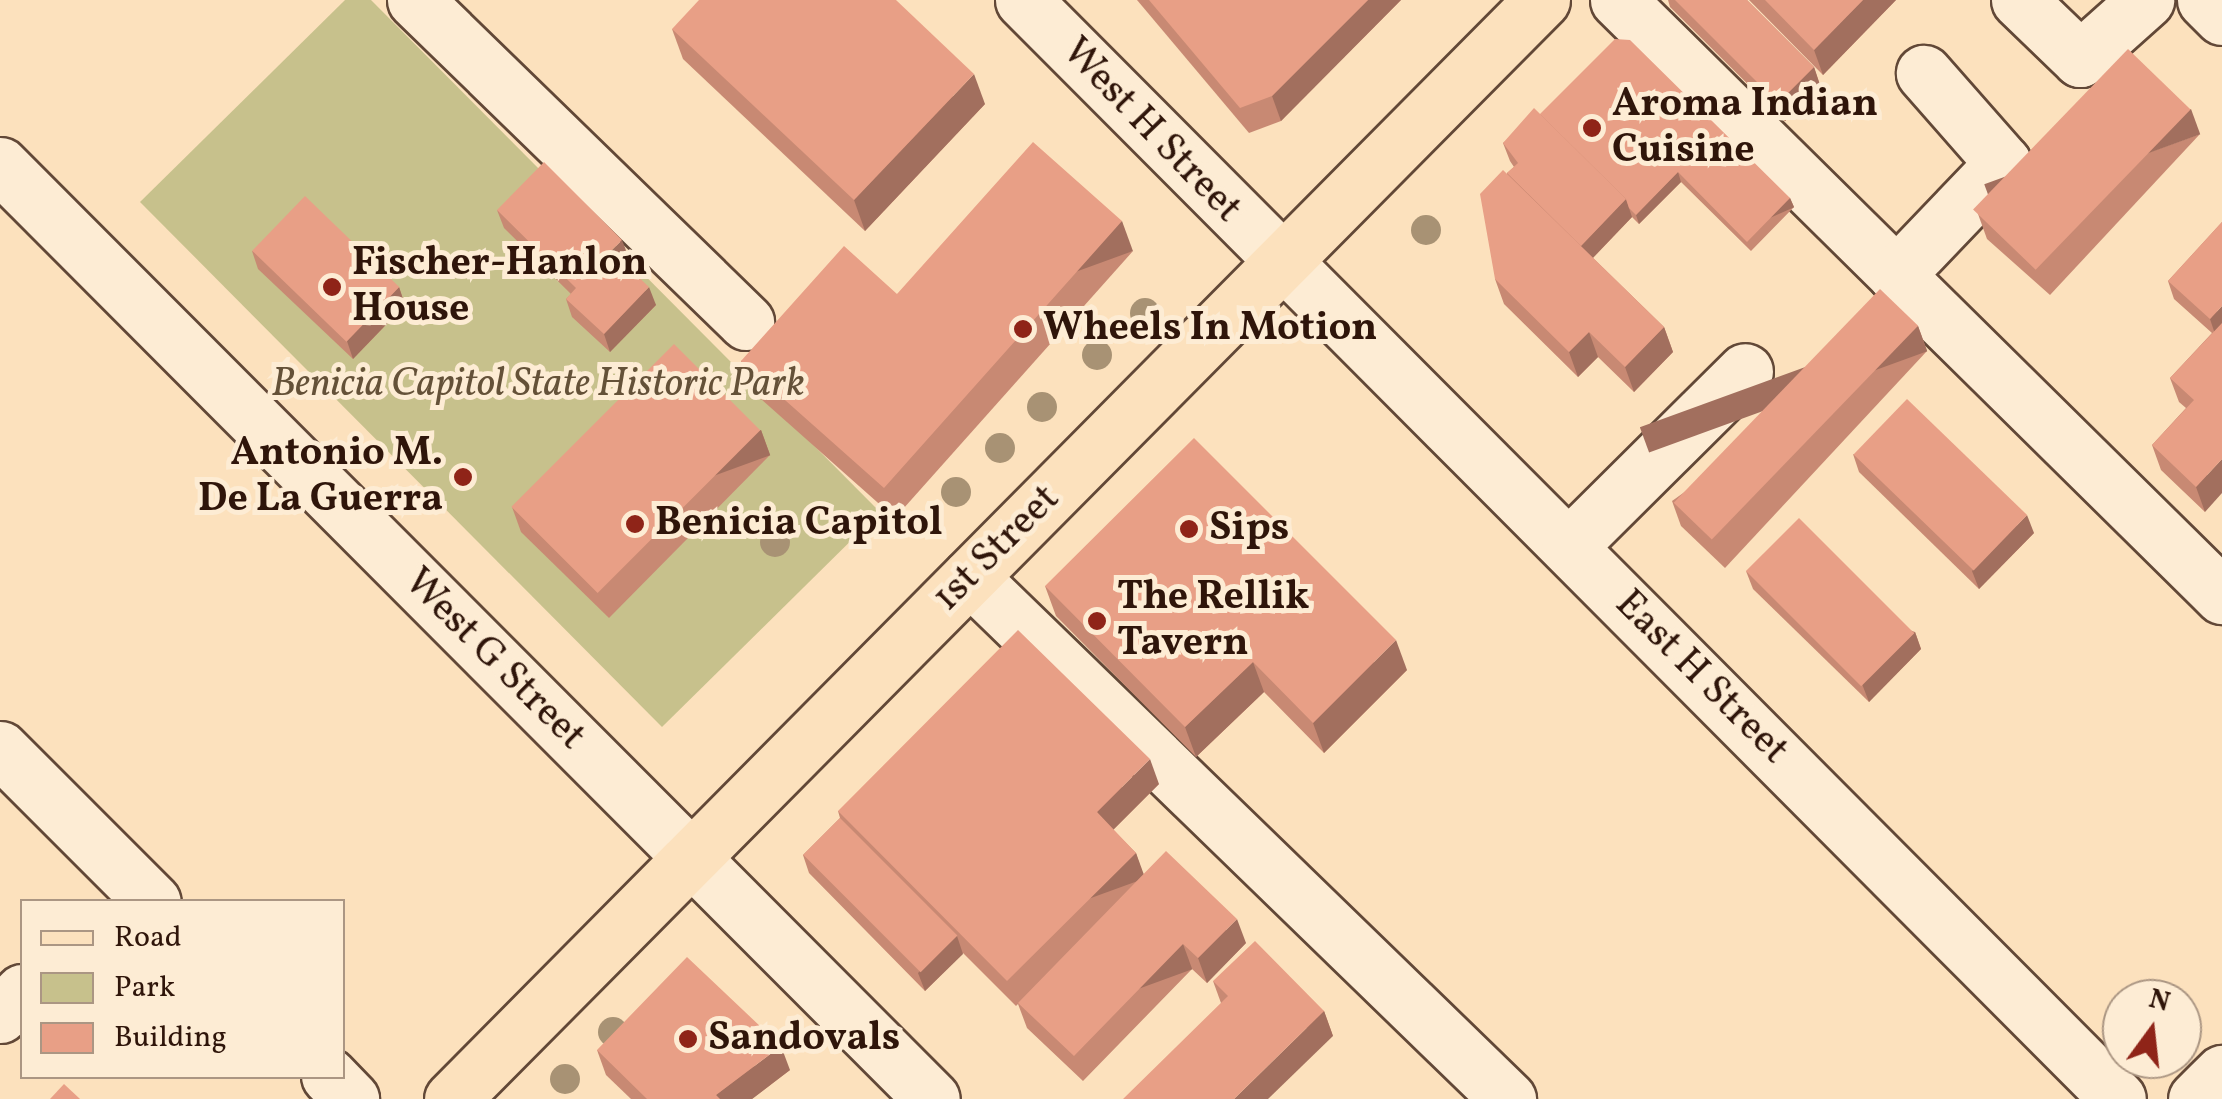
<!DOCTYPE html>
<style>
body{margin:0}
#map{position:relative;width:2222px;height:1099px;overflow:hidden;background:#fce1bd;font-family:Vollkorn,serif}
div>[style]{position:absolute}
.green>*{inset:0;background:#c7c18c}
.roads{filter:drop-shadow(2px 0 #624837) drop-shadow(-2px 0 #624837) drop-shadow(0 2px #624837) drop-shadow(0 -2px #624837)}
.minor>*{height:55px;margin:-27.5px;padding:0 27.5px;transform-origin:27.5px;border-radius:27.5px;background:#fdecd4}
.major>*{height:55px;margin:-27.5px;padding:0 27.5px;transform-origin:27.5px;border-radius:27.5px;background:#fce1bd}
.trees>*{width:30px;height:30px;margin:-15px;border-radius:50%;background:#a89274}
.wall>*{inset:0;background:#c88973}
.shaded-wall>*{inset:0;background:#a26f5e;transform-origin:0 0}
.building>*{inset:0;background:#e89f86;transform-origin:0 0}
.dots>*{width:28px;height:28px;translate:-50% -50%;box-sizing:border-box;border:5px solid #fdecd4;border-radius:50%}
span{translate:-50% -50%;white-space:nowrap;text-align:center;line-height:1.15;-webkit-text-stroke:10px #fdecd4;paint-order:stroke}
.poi-label{font-size:40px;color:#2f150a;font-weight:700}
.left{translate:0 -50%;text-align:left}
.right{translate:-100% -50%;text-align:right}
.street-label{font-size:40px;color:#2f150a}
.park-label{font-size:40px;color:#645138;font-style:italic}
.legend{position:absolute;left:20px;top:899px;width:325px;height:180px;box-sizing:border-box;background:#fdecd4;border:2px solid #ab9683;margin:0;padding:12px 18px;list-style:none;font-size:30px;color:#2f150a}
.legend li{display:flex;align-items:center;gap:20px;height:50px}
.legend b{width:50px;border:2px solid #ab9683}
.north{position:absolute;left:2102px;top:979px;width:100px;height:100px;box-sizing:border-box;background:#fdecd4;border:2px solid #ab9683;border-radius:50%;rotate:15deg;font-size:28px;font-weight:700;line-height:40px;text-align:center;color:#2f150a}
.north::after{content:'';display:block;margin:auto;width:35px;height:45px;background:#8f2418;clip-path:polygon(50% 0,100% 100%,50% 72%,0 100%)}
</style>
<div id="map">
<div class="green">
<div style="clip-path:polygon(345px 0,371px 0,880px 512px,662px 727px,140px 202px)"></div>
</div>
<div class="roads">
<div class="minor">
<div style="left:415px;top:0;width:462px;rotate:44.2deg"></div>
<div style="left:1023px;top:0;width:1551px;rotate:45.1deg"></div>
<div style="left:1618px;top:0;width:849px;rotate:44.62deg"></div>
<div style="left:2019px;top:0;width:85px;rotate:44deg"></div>
<div style="left:2080px;top:59px;width:89px;rotate:-41.8deg"></div>
<div style="left:2205px;top:0;width:24px;rotate:45deg"></div>
<div style="left:0;top:165px;width:1319px;rotate:45.06deg"></div>
<div style="left:1896px;top:275px;width:155px;rotate:-46.3deg"></div>
<div style="left:2003px;top:163px;width:120px;rotate:-131.3deg"></div>
<div style="left:1569px;top:546px;width:248px;rotate:-44.8deg"></div>
<div style="left:970px;top:577px;width:750px;rotate:44.14deg"></div>
<div style="left:0;top:749px;width:216px;rotate:45deg"></div>
<div style="left:0;top:1015px;width:32px;rotate:-46deg"></div>
<div style="left:329px;top:1076px;width:32px;rotate:46deg"></div>
<div style="left:2196px;top:1099px;width:37px;rotate:-45deg"></div>
</div>
<div class="major">
<div style="left:452px;top:1099px;width:1548px;rotate:-45.24deg"></div>
</div>
</div>
<div class="trees">
<div style="left:1426px;top:230px"></div>
<div style="left:1145px;top:313px"></div>
<div style="left:1097px;top:355px"></div>
<div style="left:1042px;top:407px"></div>
<div style="left:1000px;top:448px"></div>
<div style="left:956px;top:492px"></div>
<div style="left:775px;top:542px"></div>
<div style="left:613px;top:1032px"></div>
<div style="left:565px;top:1079px"></div>
</div>
<div class="wall">
<div style="clip-path:polygon(1137px 0,1401px 0,1281px 121px,1249px 133px)"></div>
<div style="clip-path:polygon(1668px 0,1747px 0,1814px 67px,1820px 85px,1785px 121px,1670px 7px)"></div>
<div style="clip-path:polygon(1749px 0,1896px 0,1823px 75px)"></div>
<div style="clip-path:polygon(672px 29px,985px 104px,865px 231px,683px 59px)"></div>
<div style="clip-path:polygon(1540px 114px,1790px 198px,1794px 207px,1751px 251px,1681px 182px,1639px 224px,1632px 217px,1593px 258px,1664px 327px,1673px 352px,1634px 392px,1598px 357px,1578px 377px,1504px 304px,1495px 279px,1507px 173px,1514px 167px,1510px 161px,1503px 143px)"></div>
<div style="clip-path:polygon(2200px 134px,2050px 295px,1987px 239px,1978px 214px)"></div>
<div style="clip-path:polygon(497px 210px,629px 258px,624px 263px,656px 305px,610px 352px,572px 317px,566px 299px,571px 294px,504px 228px)"></div>
<div style="clip-path:polygon(2222px 222px,2205px 512px,2161px 470px,2152px 445px,2186px 408px,2179px 402px,2170px 378px,2212px 333px,2174px 299px,2168px 281px)"></div>
<div style="clip-path:polygon(252px 251px,399px 287px,405px 305px,353px 359px,258px 269px)"></div>
<div style="clip-path:polygon(1133px 251px,895px 518px,752px 391px,741px 361px,897px 294px)"></div>
<div style="clip-path:polygon(1918px 326px,1927px 351px,1725px 568px,1681px 526px,1672px 501px)"></div>
<div style="clip-path:polygon(761px 430px,770px 455px,609px 618px,521px 532px,512px 507px)"></div>
<div style="clip-path:polygon(1853px 454px,2034px 533px,1979px 589px,1859px 472px)"></div>
<div style="clip-path:polygon(1746px 571px,1915px 632px,1921px 649px,1869px 702px,1753px 589px)"></div>
<div style="clip-path:polygon(1045px 586px,1407px 670px,1324px 753px,1264px 692px,1196px 757px,1056px 616px)"></div>
<div style="clip-path:polygon(1159px 784px,1113px 830px,1136px 853px,1143px 875px,1246px 943px,1207px 983px,1192px 969px,1083px 1081px,1027px 1028px,1018px 1004px,1016px 1006px,963px 953px,925px 991px,809px 873px,803px 855px,840px 818px,838px 811px)"></div>
<div style="clip-path:polygon(1213px 981px,1324px 1011px,1333px 1036px,1221px 1003px)"></div>
<div style="clip-path:polygon(597px 1050px,790px 1070px,752px 1099px,631px 1099px,606px 1075px)"></div>
</div>
<div class="shaded-wall">
<div style="clip-path:polygon(1368px 0,1401px 0,1281px 121px,1272px 96px)"></div>
<div style="clip-path:polygon(1863px 0,1896px 0,1823px 75px,1814px 50px)"></div>
<div style="clip-path:polygon(1814px 67px,1820px 85px,1785px 121px,1778px 103px)"></div>
<div style="clip-path:polygon(974px 74px,985px 104px,865px 231px,854px 200px)"></div>
<div style="left:2191px;top:109px;width:27px;height:220px;rotate:70deg"></div>
<div style="clip-path:polygon(1678px 172px,1681px 182px,1639px 224px,1636px 215px)"></div>
<div style="left:1790px;top:198px;width:10px;height:62px;rotate:66deg"></div>
<div style="clip-path:polygon(1626px 199px,1632px 217px,1585px 266px,1579px 248px)"></div>
<div style="left:1122px;top:221px;width:32px;height:358px;rotate:70deg"></div>
<div style="clip-path:polygon(622px 240px,629px 258px,618px 269px,611px 251px)"></div>
<div style="clip-path:polygon(399px 287px,405px 305px,353px 359px,347px 341px)"></div>
<div style="clip-path:polygon(649px 287px,656px 305px,610px 352px,604px 334px)"></div>
<div style="clip-path:polygon(2222px 306px,2222px 331px,2216px 337px,2210px 319px)"></div>
<div style="left:1918px;top:326px;width:27px;height:296px;rotate:70deg"></div>
<div style="clip-path:polygon(1664px 327px,1673px 352px,1634px 392px,1625px 367px)"></div>
<div style="clip-path:polygon(1589px 332px,1598px 357px,1578px 377px,1569px 352px)"></div>
<div style="left:761px;top:430px;width:27px;height:229px;rotate:70deg"></div>
<div style="clip-path:polygon(2222px 459px,2222px 493px,2205px 512px,2196px 487px)"></div>
<div style="clip-path:polygon(2027px 515px,2034px 533px,1979px 589px,1972px 571px)"></div>
<div style="clip-path:polygon(1915px 632px,1921px 649px,1869px 702px,1862px 684px)"></div>
<div style="clip-path:polygon(1396px 640px,1407px 670px,1324px 753px,1313px 723px)"></div>
<div style="clip-path:polygon(1253px 662px,1264px 692px,1196px 757px,1185px 727px)"></div>
<div style="clip-path:polygon(1150px 759px,1159px 784px,1106px 837px,1097px 812px)"></div>
<div style="left:1136px;top:853px;width:27px;height:182px;rotate:70deg"></div>
<div style="clip-path:polygon(1237px 919px,1246px 943px,1207px 983px,1198px 958px)"></div>
<div style="clip-path:polygon(957px 936px,963px 954px,925px 991px,918px 973px)"></div>
<div style="left:1183px;top:944px;width:27px;height:156px;rotate:70deg"></div>
<div style="clip-path:polygon(1324px 1011px,1333px 1036px,1268px 1099px,1234px 1099px)"></div>
<div style="clip-path:polygon(781px 1046px,790px 1070px,752px 1099px,717px 1099px,716px 1095px)"></div>
</div>
<div class="building">
<div style="clip-path:polygon(699px 0,896px 0,974px 74px,854px 200px,672px 29px)"></div>
<div style="clip-path:polygon(1149px 0,1368px 0,1272px 96px,1240px 108px)"></div>
<div style="clip-path:polygon(1675px 0,1747px 0,1814px 67px,1778px 103px)"></div>
<div style="clip-path:polygon(1765px 0,1863px 0,1814px 50px)"></div>
<div style="clip-path:polygon(1615px 39px,1630px 40px,1790px 198px,1747px 242px,1678px 172px,1636px 215px,1629px 208px,1626px 199px,1540px 114px)"></div>
<div style="left:2128px;top:49px;width:87px;height:223px;rotate:44deg"></div>
<div style="clip-path:polygon(1534px 108px,1626px 199px,1581px 246px,1507px 173px,1518px 163px,1503px 143px)"></div>
<div style="clip-path:polygon(1033px 142px,1122px 221px,884px 488px,741px 361px,844px 246px,897px 294px)"></div>
<div style="clip-path:polygon(544px 162px,622px 240px,611px 251px,649px 287px,604px 334px,566px 299px,576px 288px,497px 210px)"></div>
<div style="clip-path:polygon(1503px 170px,1664px 327px,1625px 367px,1589px 332px,1569px 352px,1495px 279px,1480px 194px)"></div>
<div style="left:305px;top:196px;width:131px;height:76px;rotate:44deg"></div>
<div style="clip-path:polygon(2222px 222px,2222px 306px,2210px 319px,2168px 281px)"></div>
<div style="left:1880px;top:289px;width:53px;height:297px;rotate:44deg"></div>
<div style="clip-path:polygon(2222px 323px,2222px 459px,2196px 487px,2152px 445px,2194px 400px,2170px 378px)"></div>
<div style="left:674px;top:344px;width:122px;height:230px;rotate:45deg"></div>
<div style="left:1907px;top:399px;width:167px;height:77px;rotate:44deg"></div>
<div style="clip-path:polygon(1194px 438px,1396px 640px,1313px 723px,1253px 662px,1185px 727px,1045px 586px)"></div>
<div style="left:1799px;top:518px;width:163px;height:75px;rotate:45deg"></div>
<div style="clip-path:polygon(1018px 630px,1150px 759px,1097px 812px,1136px 853px,1007px 981px,838px 811px)"></div>
<div style="left:840px;top:818px;width:166px;height:52px;rotate:45deg"></div>
<div style="clip-path:polygon(1166px 851px,1237px 919px,1198px 958px,1183px 944px,1074px 1056px,1018px 1003px)"></div>
<div style="clip-path:polygon(1255px 941px,1324px 1011px,1234px 1099px,1123px 1099px,1228px 996px,1213px 981px)"></div>
<div style="clip-path:polygon(687px 957px,781px 1046px,716px 1095px,720px 1099px,647px 1099px,597px 1050px)"></div>
<div style="clip-path:polygon(64px 1084px,80px 1099px,50px 1099px)"></div>
</div>
<div class="dots">
<div style="left:1592px;top:128px;background:#8f2418"></div>
<div style="left:332px;top:287px;background:#8f2418"></div>
<div style="left:1023px;top:329px;background:#8f2418"></div>
<div style="left:463px;top:477px;background:#8f2418"></div>
<div style="left:635px;top:524px;background:#8f2418"></div>
<div style="left:1189px;top:529px;background:#8f2418"></div>
<div style="left:1097px;top:621px;background:#8f2418"></div>
<div style="left:688px;top:1039px;background:#8f2418"></div>
</div>
<div class="poi-label">
<span class="left" style="left:1612px;top:128px">Aroma Indian<br>Cuisine</span>
<span class="left" style="left:352px;top:287px">Fischer-Hanlon<br>House</span>
<span class="left" style="left:1043px;top:329px">Wheels In Motion</span>
<span class="right" style="left:443px;top:477px">Antonio M.<br>De La Guerra</span>
<span class="left" style="left:655px;top:524px">Benicia Capitol</span>
<span class="left" style="left:1209px;top:529px">Sips</span>
<span class="left" style="left:1117px;top:621px">The Rellik<br>Tavern</span>
<span class="left" style="left:708px;top:1039px">Sandovals</span>
</div>
<div class="street-label">
<span style="left:1151px;top:131px;rotate:46deg">West H Street</span>
<span style="left:997px;top:549px;rotate:-45deg">1st Street</span>
<span style="left:494px;top:660px;rotate:45deg">West G Street</span>
<span style="left:1701px;top:678px;rotate:45deg">East H Street</span>
</div>
<div class="park-label">
<span style="left:538px;top:385px">Benicia Capitol State Historic Park</span>
</div>
<ul class="legend">
<li><b style="height:12px;background:#fce1bd"></b>Road</li>
<li><b style="height:28px;background:#c7c18c"></b>Park</li>
<li><b style="height:28px;background:#e89f86"></b>Building</li>
</ul>
<div class="north">N</div>
</div>
